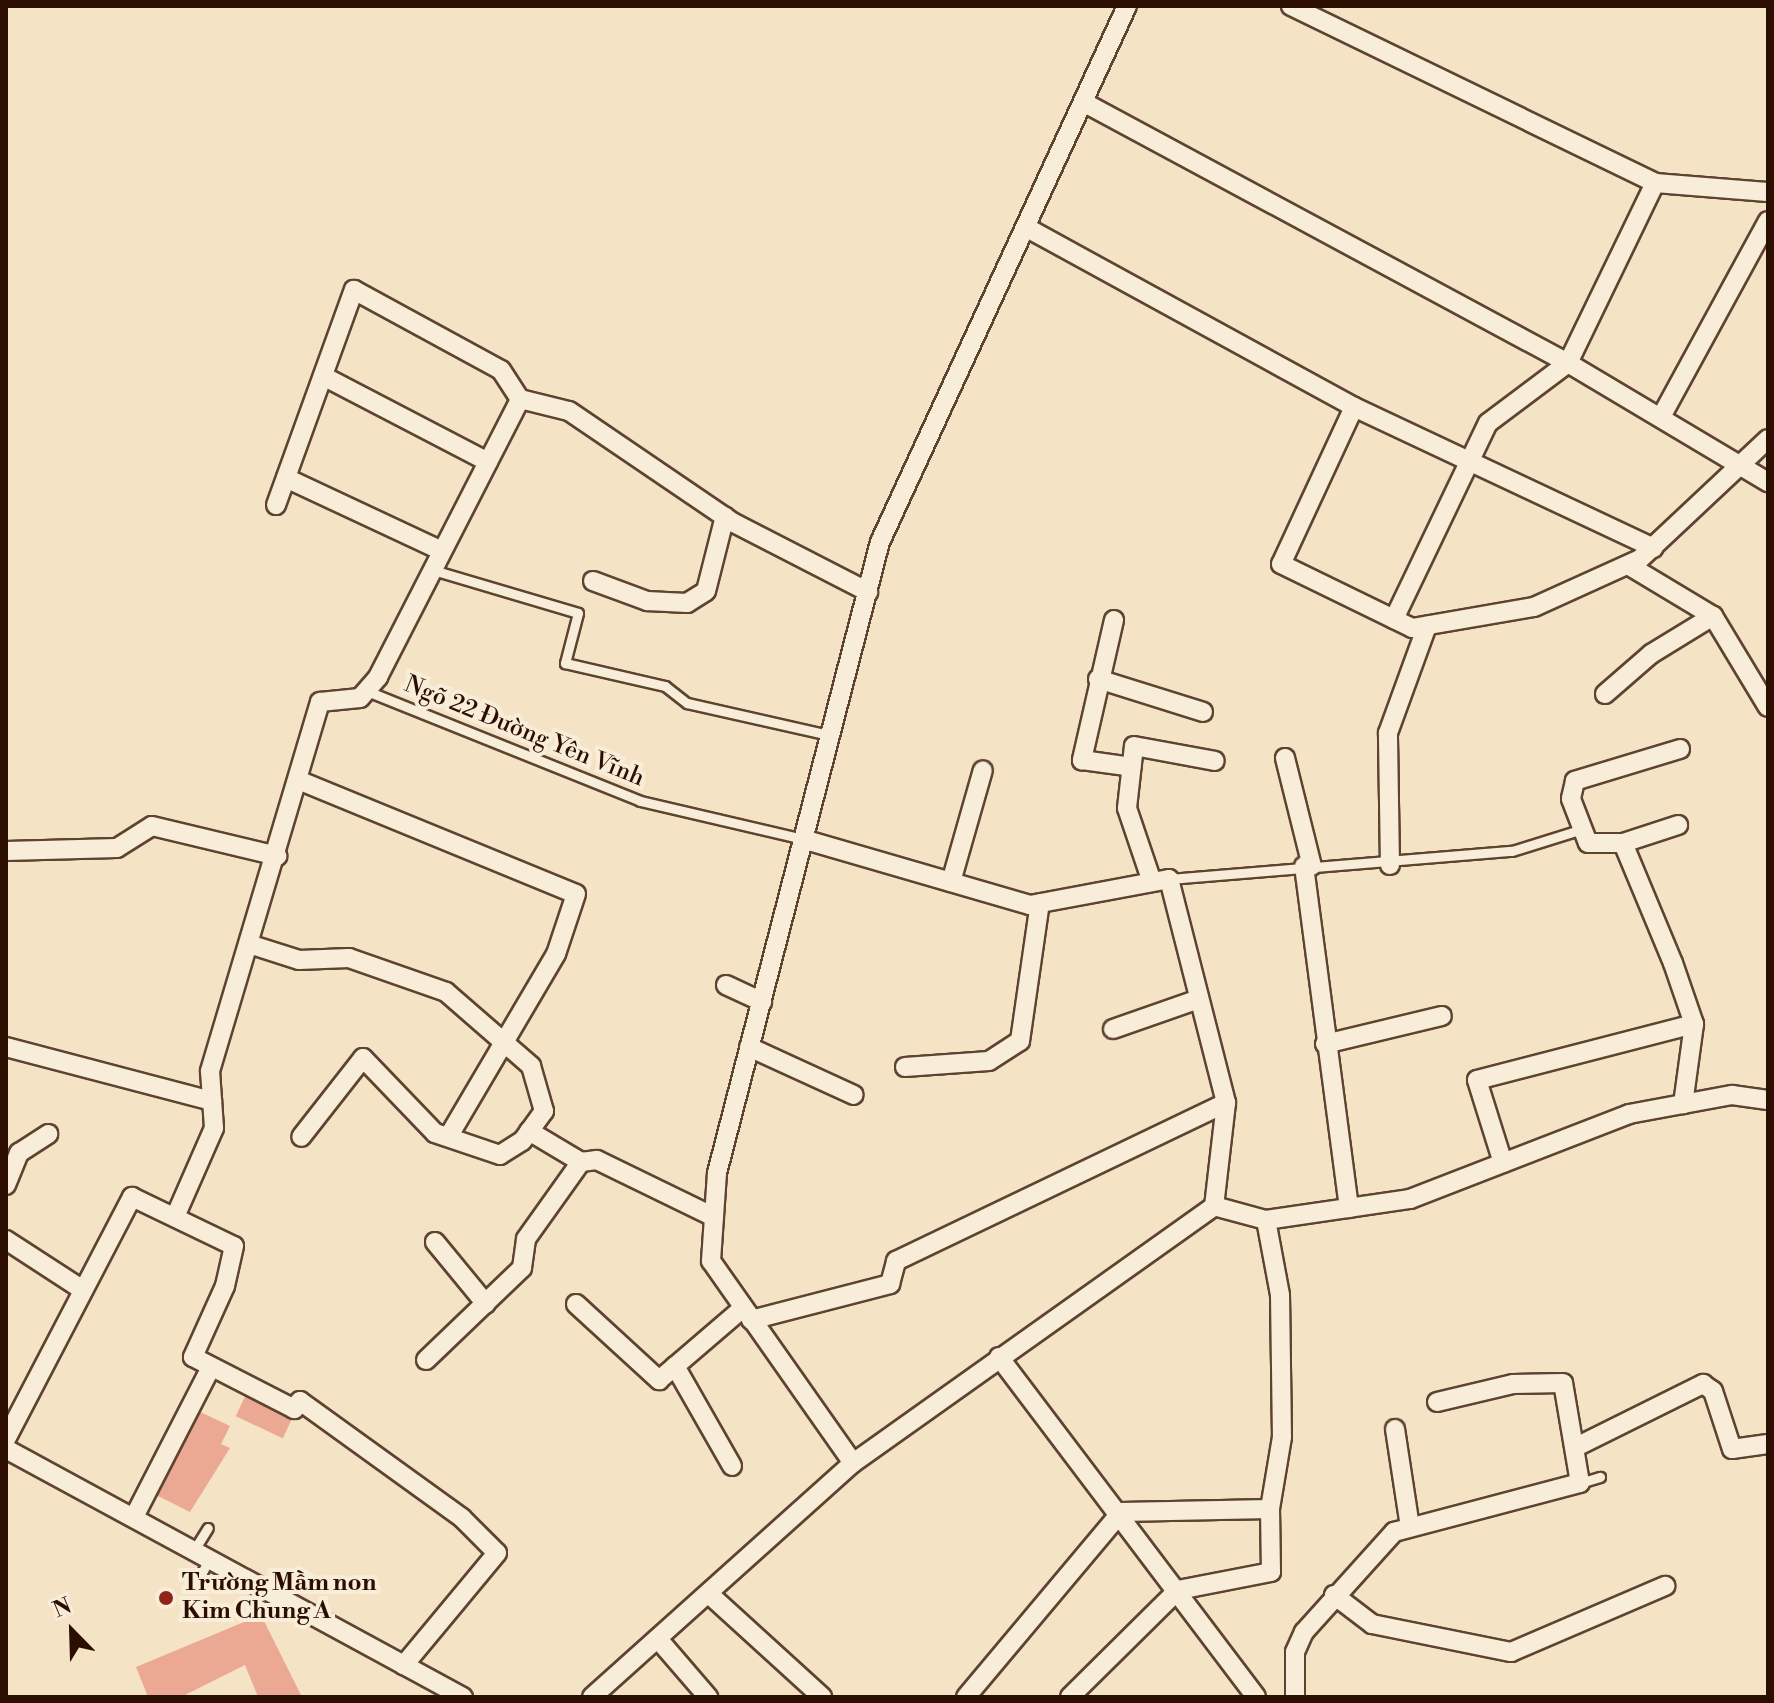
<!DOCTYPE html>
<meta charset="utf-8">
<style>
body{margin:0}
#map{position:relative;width:1774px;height:1703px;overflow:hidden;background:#f4e3c4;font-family:"Libre Bodoni",serif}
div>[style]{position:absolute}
.building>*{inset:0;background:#eba994;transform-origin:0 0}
.roads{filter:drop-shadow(2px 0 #5e4331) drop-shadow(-2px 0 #5e4331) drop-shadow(0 2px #5e4331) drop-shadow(0 -2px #5e4331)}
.lane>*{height:9px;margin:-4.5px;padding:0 4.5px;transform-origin:4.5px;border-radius:4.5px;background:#f8edd9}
.street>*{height:18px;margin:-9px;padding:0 9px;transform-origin:9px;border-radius:9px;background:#f8edd9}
.dots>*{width:22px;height:22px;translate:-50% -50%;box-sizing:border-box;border:4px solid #f8edd9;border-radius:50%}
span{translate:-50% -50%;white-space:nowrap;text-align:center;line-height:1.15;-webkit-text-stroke:8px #f8edd9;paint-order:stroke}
.street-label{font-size:24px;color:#2c0e00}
.poi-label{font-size:24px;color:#2c0e00;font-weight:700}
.left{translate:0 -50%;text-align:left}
.frame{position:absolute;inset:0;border:8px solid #2c0e00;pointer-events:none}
.north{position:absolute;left:32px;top:1591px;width:80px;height:80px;-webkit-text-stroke:6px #f8edd9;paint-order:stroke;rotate:337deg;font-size:22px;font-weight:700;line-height:32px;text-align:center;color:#2c0e00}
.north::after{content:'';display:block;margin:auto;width:28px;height:36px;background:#2c0e00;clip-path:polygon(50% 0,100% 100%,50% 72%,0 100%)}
</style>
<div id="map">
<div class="building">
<div style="left:248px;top:1390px;width:52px;height:29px;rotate:25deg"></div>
<div style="clip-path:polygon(196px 1410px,230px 1426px,221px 1444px,230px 1448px,190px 1512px,154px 1494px)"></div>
<div style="clip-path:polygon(261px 1615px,302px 1697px,258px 1697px,245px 1665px,181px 1697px,148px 1697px,136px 1667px)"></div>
</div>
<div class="roads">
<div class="lane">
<div style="left:433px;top:570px;width:151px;rotate:16.5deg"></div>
<div style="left:578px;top:613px;width:52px;rotate:104.6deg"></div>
<div style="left:565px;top:663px;width:103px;rotate:13deg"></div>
<div style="left:665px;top:686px;width:28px;rotate:38deg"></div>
<div style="left:687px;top:703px;width:146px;rotate:12.7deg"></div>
<div style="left:367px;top:691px;width:294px;rotate:21.9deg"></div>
<div style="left:640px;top:801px;width:167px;rotate:13.1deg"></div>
<div style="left:1169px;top:879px;width:344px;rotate:-4.7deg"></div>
<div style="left:1512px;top:851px;width:73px;rotate:-17.4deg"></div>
<div style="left:1580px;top:1483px;width:21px;rotate:-17deg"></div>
<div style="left:194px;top:1550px;width:26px;rotate:-58deg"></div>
<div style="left:197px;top:1582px;width:27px;rotate:-62deg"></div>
</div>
<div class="street">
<div style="left:1291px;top:6px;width:405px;rotate:25.9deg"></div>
<div style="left:1083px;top:102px;width:551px;rotate:28.29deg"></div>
<div style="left:1568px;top:363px;width:200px;rotate:-64.2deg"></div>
<div style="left:1655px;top:183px;width:113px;rotate:4.6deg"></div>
<div style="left:1029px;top:229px;width:371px;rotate:28.7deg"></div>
<div style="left:1354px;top:407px;width:331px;rotate:25.2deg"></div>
<div style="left:323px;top:376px;width:186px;rotate:27.5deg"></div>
<div style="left:1354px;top:407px;width:173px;rotate:114.9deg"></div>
<div style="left:1281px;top:564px;width:146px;rotate:26deg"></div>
<div style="left:1412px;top:628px;width:124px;rotate:-9.8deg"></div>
<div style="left:1534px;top:607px;width:116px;rotate:-24.4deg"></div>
<div style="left:1640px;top:559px;width:175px;rotate:-43.2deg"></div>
<div style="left:1661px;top:417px;width:223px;rotate:-61.4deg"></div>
<div style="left:286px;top:478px;width:172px;rotate:25.1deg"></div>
<div style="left:276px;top:505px;width:229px;rotate:-70.1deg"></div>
<div style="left:354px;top:290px;width:167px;rotate:28.6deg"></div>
<div style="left:501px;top:370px;width:35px;rotate:57deg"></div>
<div style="left:520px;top:399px;width:50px;rotate:13.8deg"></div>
<div style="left:569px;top:411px;width:199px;rotate:34.2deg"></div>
<div style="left:734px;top:523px;width:151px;rotate:27.2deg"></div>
<div style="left:1628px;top:565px;width:99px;rotate:31deg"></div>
<div style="left:1713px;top:616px;width:106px;rotate:58.9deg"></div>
<div style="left:593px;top:581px;width:58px;rotate:20.3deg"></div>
<div style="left:647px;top:601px;width:40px;rotate:2.9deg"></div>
<div style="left:687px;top:603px;width:22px;rotate:-32deg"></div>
<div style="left:706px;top:591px;width:77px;rotate:-75.8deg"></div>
<div style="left:1394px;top:619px;width:217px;rotate:-64.4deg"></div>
<div style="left:1488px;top:423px;width:100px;rotate:-36.9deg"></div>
<div style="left:1568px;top:363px;width:233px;rotate:30.8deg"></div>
<div style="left:1114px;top:620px;width:144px;rotate:102.9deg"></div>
<div style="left:1082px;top:760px;width:50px;rotate:8deg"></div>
<div style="left:1098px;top:679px;width:110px;rotate:17.4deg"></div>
<div style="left:1605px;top:694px;width:61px;rotate:-41deg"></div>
<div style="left:1651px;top:654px;width:73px;rotate:-31.5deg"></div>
<div style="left:1680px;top:749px;width:110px;rotate:163.1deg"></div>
<div style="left:1575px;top:781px;width:18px;rotate:103deg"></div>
<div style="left:1571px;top:799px;width:47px;rotate:68.9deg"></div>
<div style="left:1588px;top:843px;width:35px"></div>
<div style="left:1623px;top:843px;width:130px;rotate:67.4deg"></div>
<div style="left:1673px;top:963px;width:65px;rotate:71deg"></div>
<div style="left:1694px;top:1024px;width:81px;rotate:97.8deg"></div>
<div style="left:1285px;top:758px;width:111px;rotate:76deg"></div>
<div style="left:298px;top:780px;width:300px;rotate:22.3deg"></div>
<div style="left:576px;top:894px;width:63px;rotate:108.4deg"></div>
<div style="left:556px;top:954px;width:212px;rotate:120.5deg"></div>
<div style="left:806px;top:840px;width:233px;rotate:16.2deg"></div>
<div style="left:1030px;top:905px;width:141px;rotate:-10.6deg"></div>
<div style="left:1169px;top:879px;width:231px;rotate:75.7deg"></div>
<div style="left:1226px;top:1103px;width:104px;rotate:96.6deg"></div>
<div style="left:1214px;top:1206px;width:54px;rotate:15.1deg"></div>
<div style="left:1266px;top:1220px;width:146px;rotate:-8.3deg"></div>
<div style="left:1410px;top:1199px;width:235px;rotate:-21.2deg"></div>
<div style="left:1629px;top:1114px;width:105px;rotate:-10.5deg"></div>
<div style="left:1732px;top:1095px;width:36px;rotate:8deg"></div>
<div style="left:1623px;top:843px;width:58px;rotate:-18.1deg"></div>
<div style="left:6px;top:851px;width:111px;rotate:-1.5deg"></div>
<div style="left:117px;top:848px;width:41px;rotate:-32.2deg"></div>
<div style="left:152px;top:826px;width:129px;rotate:13.5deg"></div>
<div style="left:1390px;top:865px;width:132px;rotate:-90.9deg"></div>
<div style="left:1388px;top:733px;width:114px;rotate:-70deg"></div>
<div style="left:1304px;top:866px;width:345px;rotate:82.5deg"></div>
<div style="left:951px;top:882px;width:116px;rotate:-74.1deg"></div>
<div style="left:1152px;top:882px;width:78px;rotate:-108.7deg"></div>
<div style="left:1127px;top:808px;width:62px;rotate:-83.6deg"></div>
<div style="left:1134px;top:746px;width:82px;rotate:10.5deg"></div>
<div style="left:252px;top:945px;width:49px;rotate:17.7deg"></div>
<div style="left:299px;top:960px;width:50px;rotate:-2.3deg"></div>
<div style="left:349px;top:958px;width:103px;rotate:19.3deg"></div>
<div style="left:446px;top:992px;width:113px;rotate:41deg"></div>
<div style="left:531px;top:1066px;width:47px;rotate:73.9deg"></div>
<div style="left:544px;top:1111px;width:37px;rotate:126deg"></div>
<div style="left:522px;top:1141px;width:26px;rotate:148deg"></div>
<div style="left:500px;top:1155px;width:69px;rotate:-161.3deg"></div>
<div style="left:435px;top:1133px;width:104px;rotate:-133.8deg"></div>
<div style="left:363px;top:1058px;width:100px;rotate:128.1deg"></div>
<div style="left:726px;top:985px;width:40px;rotate:25deg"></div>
<div style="left:1113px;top:1029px;width:91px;rotate:-19.2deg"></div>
<div style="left:1325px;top:1044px;width:120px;rotate:-13.5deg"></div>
<div style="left:6px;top:1047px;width:213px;rotate:14.7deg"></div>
<div style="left:749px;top:1047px;width:115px;rotate:24.6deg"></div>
<div style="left:905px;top:1067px;width:84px;rotate:-4.1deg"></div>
<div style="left:989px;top:1061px;width:37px;rotate:-33deg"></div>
<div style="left:1020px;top:1041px;width:139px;rotate:-81.8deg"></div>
<div style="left:529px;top:1131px;width:61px;rotate:30.8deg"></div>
<div style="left:581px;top:1162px;width:16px;rotate:-7deg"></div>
<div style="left:597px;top:1160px;width:130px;rotate:26deg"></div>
<div style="left:1503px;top:1163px;width:87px;rotate:-107.4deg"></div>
<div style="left:1477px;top:1080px;width:224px;rotate:-14.5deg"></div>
<div style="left:6px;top:1185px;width:35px;rotate:-68deg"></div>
<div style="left:19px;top:1153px;width:35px;rotate:-33deg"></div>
<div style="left:175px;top:1217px;width:97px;rotate:-66.3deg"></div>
<div style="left:214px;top:1128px;width:57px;rotate:-94deg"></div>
<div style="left:210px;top:1071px;width:385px;rotate:-73.4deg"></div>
<div style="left:320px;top:702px;width:40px;rotate:-5.7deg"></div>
<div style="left:360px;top:698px;width:28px;rotate:-49deg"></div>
<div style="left:378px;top:677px;width:312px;rotate:-62.9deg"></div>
<div style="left:1266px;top:1220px;width:76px;rotate:79.4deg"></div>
<div style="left:1280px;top:1295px;width:142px;rotate:89.2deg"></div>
<div style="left:1282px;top:1437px;width:73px;rotate:99.5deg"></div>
<div style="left:6px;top:1240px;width:92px;rotate:33deg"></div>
<div style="left:435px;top:1242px;width:80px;rotate:50.6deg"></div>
<div style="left:576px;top:1304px;width:113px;rotate:42.5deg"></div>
<div style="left:659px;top:1380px;width:111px;rotate:-40.6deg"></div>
<div style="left:751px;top:1320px;width:144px;rotate:-14.5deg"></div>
<div style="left:890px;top:1284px;width:24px;rotate:-75deg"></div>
<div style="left:896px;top:1261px;width:366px;rotate:-25.6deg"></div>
<div style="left:999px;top:1357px;width:426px;rotate:52.9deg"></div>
<div style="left:426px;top:1360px;width:133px;rotate:-43.8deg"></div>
<div style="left:522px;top:1268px;width:29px;rotate:-82deg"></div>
<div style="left:526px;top:1239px;width:95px;rotate:-54.5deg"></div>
<div style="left:675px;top:1366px;width:115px;rotate:60.3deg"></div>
<div style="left:1395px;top:1429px;width:99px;rotate:81.3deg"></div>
<div style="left:6px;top:1439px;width:273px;rotate:-62.5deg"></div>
<div style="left:132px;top:1197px;width:113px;rotate:25.7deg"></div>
<div style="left:234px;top:1246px;width:41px;rotate:102.7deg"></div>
<div style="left:225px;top:1286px;width:78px;rotate:114.3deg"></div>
<div style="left:193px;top:1357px;width:114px;rotate:27.2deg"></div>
<div style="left:294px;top:1409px;width:10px;rotate:-53deg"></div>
<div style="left:300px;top:1401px;width:200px;rotate:35.8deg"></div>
<div style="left:462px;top:1518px;width:49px;rotate:45deg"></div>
<div style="left:497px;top:1553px;width:146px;rotate:129.7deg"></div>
<div style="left:1578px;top:1446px;width:140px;rotate:-26.4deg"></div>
<div style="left:1703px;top:1384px;width:12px;rotate:35deg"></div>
<div style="left:1713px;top:1391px;width:61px;rotate:71.9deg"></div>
<div style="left:1732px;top:1449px;width:36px;rotate:-8deg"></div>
<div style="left:6px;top:1449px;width:520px;rotate:28.49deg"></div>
<div style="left:853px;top:1463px;width:247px;rotate:-125.1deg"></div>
<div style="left:711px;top:1261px;width:88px;rotate:-86.1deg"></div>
<div style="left:717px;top:1173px;width:652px;rotate:-75.52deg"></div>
<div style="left:880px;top:542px;width:590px;rotate:-65.26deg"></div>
<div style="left:134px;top:1517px;width:166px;rotate:-62.8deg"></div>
<div style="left:709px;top:1594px;width:153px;rotate:42.3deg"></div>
<div style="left:1334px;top:1595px;width:48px;rotate:37.3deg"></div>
<div style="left:1372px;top:1624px;width:142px;rotate:11.4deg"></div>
<div style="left:1511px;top:1652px;width:168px;rotate:-23.2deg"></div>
<div style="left:658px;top:1639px;width:77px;rotate:49.2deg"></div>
<div style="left:592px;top:1697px;width:351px;rotate:-41.9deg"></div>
<div style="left:853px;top:1463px;width:443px;rotate:-35.4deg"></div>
<div style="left:966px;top:1697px;width:241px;rotate:-50deg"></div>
<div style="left:1121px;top:1512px;width:149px;rotate:-1.2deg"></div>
<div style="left:1270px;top:1509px;width:63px;rotate:89.1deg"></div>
<div style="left:1271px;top:1572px;width:95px;rotate:169deg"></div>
<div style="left:1178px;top:1590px;width:152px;rotate:135.3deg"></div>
<div style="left:1295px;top:1697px;width:45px;rotate:-90deg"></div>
<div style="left:1295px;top:1652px;width:22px;rotate:-66deg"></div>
<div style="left:1304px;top:1632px;width:135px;rotate:-48deg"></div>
<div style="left:1394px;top:1532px;width:192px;rotate:-14.8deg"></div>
<div style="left:1580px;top:1483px;width:101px;rotate:-99.6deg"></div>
<div style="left:1563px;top:1383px;width:50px;rotate:178.9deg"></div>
<div style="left:1513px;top:1384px;width:78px;rotate:166.7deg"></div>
</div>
</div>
<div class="dots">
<div style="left:166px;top:1598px;background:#8f2418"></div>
</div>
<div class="street-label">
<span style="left:524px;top:732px;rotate:22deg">Ngõ 22 Đường Yên Vĩnh</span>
</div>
<div class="poi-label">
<span class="left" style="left:182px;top:1598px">Trường Mầm non<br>Kim Chung A</span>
</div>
<div class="frame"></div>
<div class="north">N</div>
</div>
